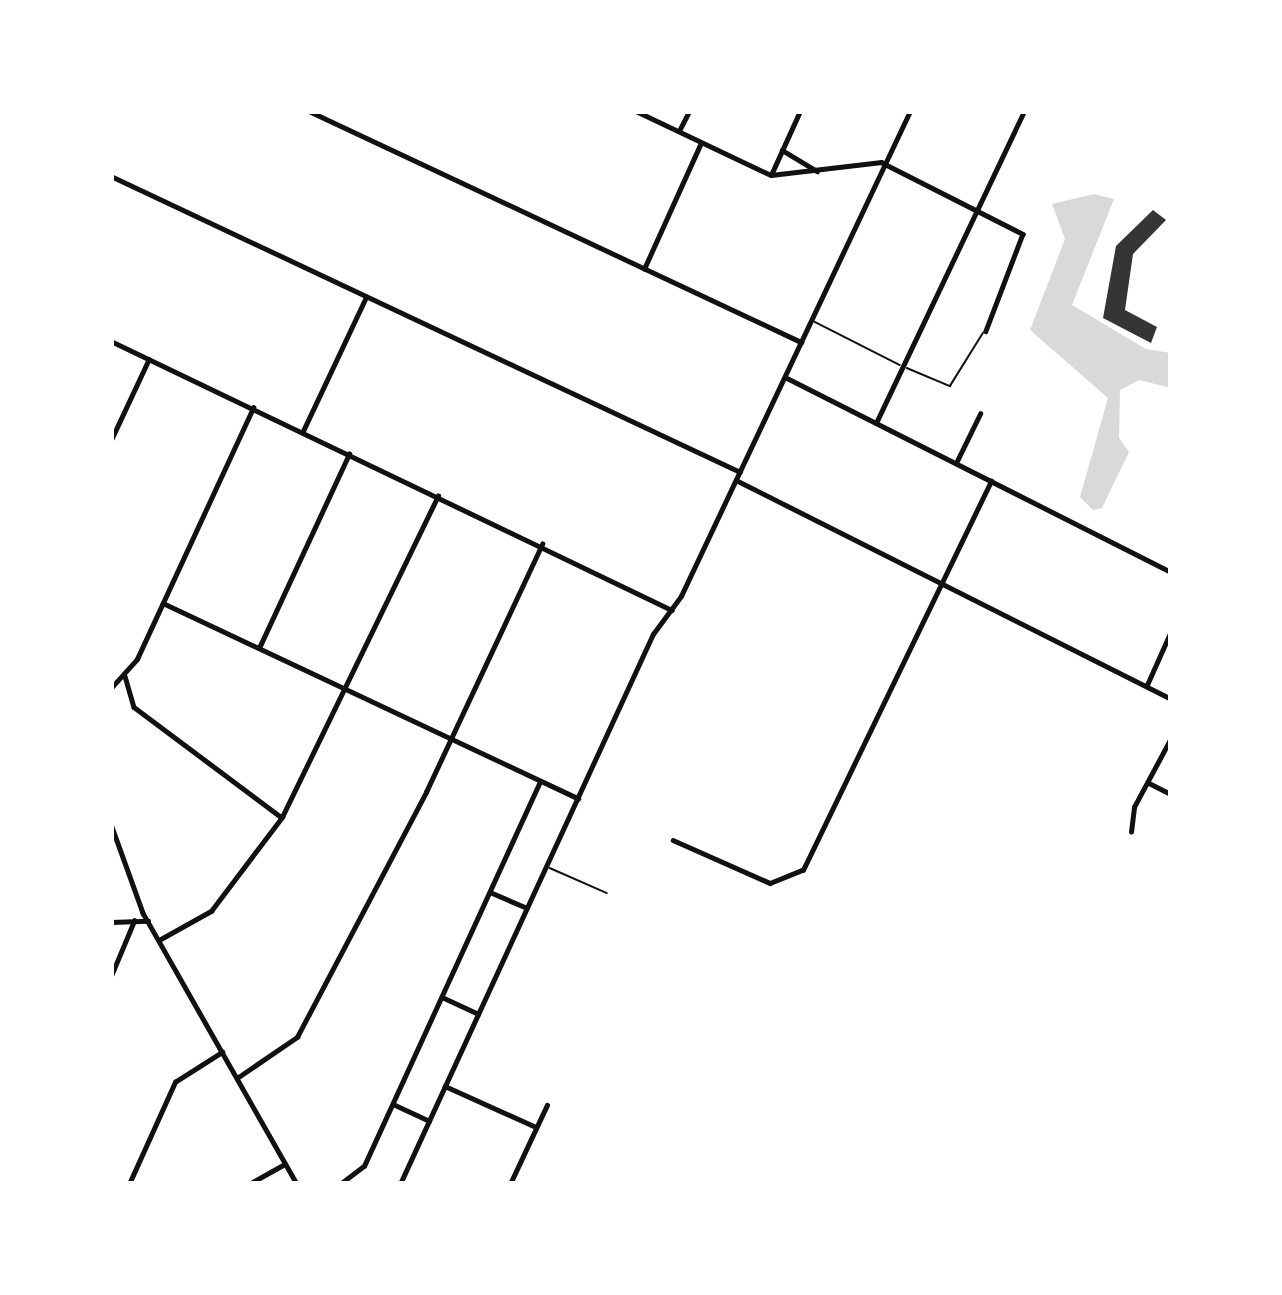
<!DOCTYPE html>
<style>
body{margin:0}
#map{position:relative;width:1282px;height:1295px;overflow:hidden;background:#fff;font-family:"Alegreya Sans",sans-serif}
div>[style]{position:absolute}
.water>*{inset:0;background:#d9d9d9}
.building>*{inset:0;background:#353535}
.service>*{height:1.5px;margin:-0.75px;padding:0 0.75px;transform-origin:0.75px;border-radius:0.75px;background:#111}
.minor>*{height:4.5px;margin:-2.25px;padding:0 2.25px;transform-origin:2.25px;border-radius:2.25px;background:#111}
.tertiary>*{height:4.5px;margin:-2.25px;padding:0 2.25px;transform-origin:2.25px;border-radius:2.25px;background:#111}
span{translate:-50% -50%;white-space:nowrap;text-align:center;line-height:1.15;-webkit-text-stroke:10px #fff;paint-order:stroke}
.frame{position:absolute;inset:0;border:114px solid #fff;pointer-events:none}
</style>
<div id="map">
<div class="water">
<div style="clip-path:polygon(1094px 194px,1114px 199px,1072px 305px,1146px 349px,1171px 353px,1171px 388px,1139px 380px,1120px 390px,1119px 438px,1129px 452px,1102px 508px,1093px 510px,1080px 497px,1108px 398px,1030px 330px,1065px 239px,1052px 204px)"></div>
</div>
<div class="building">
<div style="clip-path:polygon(1153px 210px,1166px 220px,1133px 254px,1125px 310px,1157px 327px,1151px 343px,1103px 318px,1116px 246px)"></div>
</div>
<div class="service">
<div style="left:815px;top:322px;width:95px;rotate:26.8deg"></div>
<div style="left:907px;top:368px;width:47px;rotate:22.7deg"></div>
<div style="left:950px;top:386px;width:62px;rotate:-58.1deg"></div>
<div style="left:550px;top:868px;width:62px;rotate:23.7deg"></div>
</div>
<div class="minor">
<div style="left:309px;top:111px;width:544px;rotate:25.15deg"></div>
<div style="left:636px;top:111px;width:149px;rotate:25.4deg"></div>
<div style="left:771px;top:175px;width:111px;rotate:-6.7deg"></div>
<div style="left:881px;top:162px;width:159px;rotate:26.9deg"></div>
<div style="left:1023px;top:234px;width:104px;rotate:110.9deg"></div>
<div style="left:679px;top:131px;width:22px;rotate:-63deg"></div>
<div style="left:782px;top:150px;width:41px;rotate:31deg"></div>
<div style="left:771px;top:175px;width:70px;rotate:-65.6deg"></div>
<div style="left:111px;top:176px;width:695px;rotate:25.2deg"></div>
<div style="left:644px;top:269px;width:138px;rotate:-65.7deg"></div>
<div style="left:111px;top:341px;width:622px;rotate:25.62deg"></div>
<div style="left:785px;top:377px;width:432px;rotate:26.8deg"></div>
<div style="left:876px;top:423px;width:345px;rotate:-64.6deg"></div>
<div style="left:303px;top:431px;width:148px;rotate:-64.8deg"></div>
<div style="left:111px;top:440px;width:89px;rotate:-64.9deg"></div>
<div style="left:956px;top:463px;width:55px;rotate:-63.9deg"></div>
<div style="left:736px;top:480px;width:487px;rotate:26.7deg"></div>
<div style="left:163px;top:603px;width:459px;rotate:25.2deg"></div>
<div style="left:259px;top:648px;width:214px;rotate:-65.1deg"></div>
<div style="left:125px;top:676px;width:32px;rotate:74deg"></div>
<div style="left:134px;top:707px;width:184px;rotate:36.8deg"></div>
<div style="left:1147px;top:685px;width:59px;rotate:-66deg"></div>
<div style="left:111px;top:688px;width:39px;rotate:-48deg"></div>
<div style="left:137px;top:659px;width:277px;rotate:-65.2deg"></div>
<div style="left:1149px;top:783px;width:25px;rotate:27deg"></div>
<div style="left:1131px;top:832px;width:25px;rotate:-83deg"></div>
<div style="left:1134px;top:807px;width:78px;rotate:-61.8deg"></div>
<div style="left:673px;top:840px;width:106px;rotate:23.9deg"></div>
<div style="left:770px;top:883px;width:35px;rotate:-22deg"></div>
<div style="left:803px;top:870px;width:432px;rotate:-64.2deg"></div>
<div style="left:490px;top:892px;width:40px;rotate:23.4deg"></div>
<div style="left:111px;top:922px;width:37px;rotate:-2deg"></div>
<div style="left:159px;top:940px;width:60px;rotate:-29.1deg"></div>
<div style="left:211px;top:911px;width:118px;rotate:-52.9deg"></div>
<div style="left:282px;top:817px;width:357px;rotate:-64.1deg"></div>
<div style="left:111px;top:976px;width:60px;rotate:-67.3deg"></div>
<div style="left:442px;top:997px;width:40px;rotate:25deg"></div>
<div style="left:237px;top:1078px;width:73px;rotate:-34.3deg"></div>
<div style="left:297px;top:1037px;width:277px;rotate:-62.2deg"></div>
<div style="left:426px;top:792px;width:274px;rotate:-64.9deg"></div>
<div style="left:445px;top:1086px;width:100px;rotate:24.3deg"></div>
<div style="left:393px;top:1104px;width:40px;rotate:25deg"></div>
<div style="left:129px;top:1184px;width:112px;rotate:-65.7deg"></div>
<div style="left:175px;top:1082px;width:56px;rotate:-32.6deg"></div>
<div style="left:249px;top:1184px;width:41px;rotate:-29.1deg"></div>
<div style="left:340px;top:1184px;width:30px;rotate:-37deg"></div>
<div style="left:364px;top:1166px;width:420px;rotate:-65.4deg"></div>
<div style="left:400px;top:1184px;width:605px;rotate:-65.3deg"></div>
<div style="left:653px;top:634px;width:47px;rotate:-53.6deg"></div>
<div style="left:681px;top:596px;width:536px;rotate:-64.72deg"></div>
<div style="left:510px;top:1184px;width:87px;rotate:-64.9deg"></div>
</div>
<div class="tertiary">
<div style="left:111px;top:824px;width:95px;rotate:70.2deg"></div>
<div style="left:143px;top:913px;width:312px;rotate:60.4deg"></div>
</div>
<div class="frame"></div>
</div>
